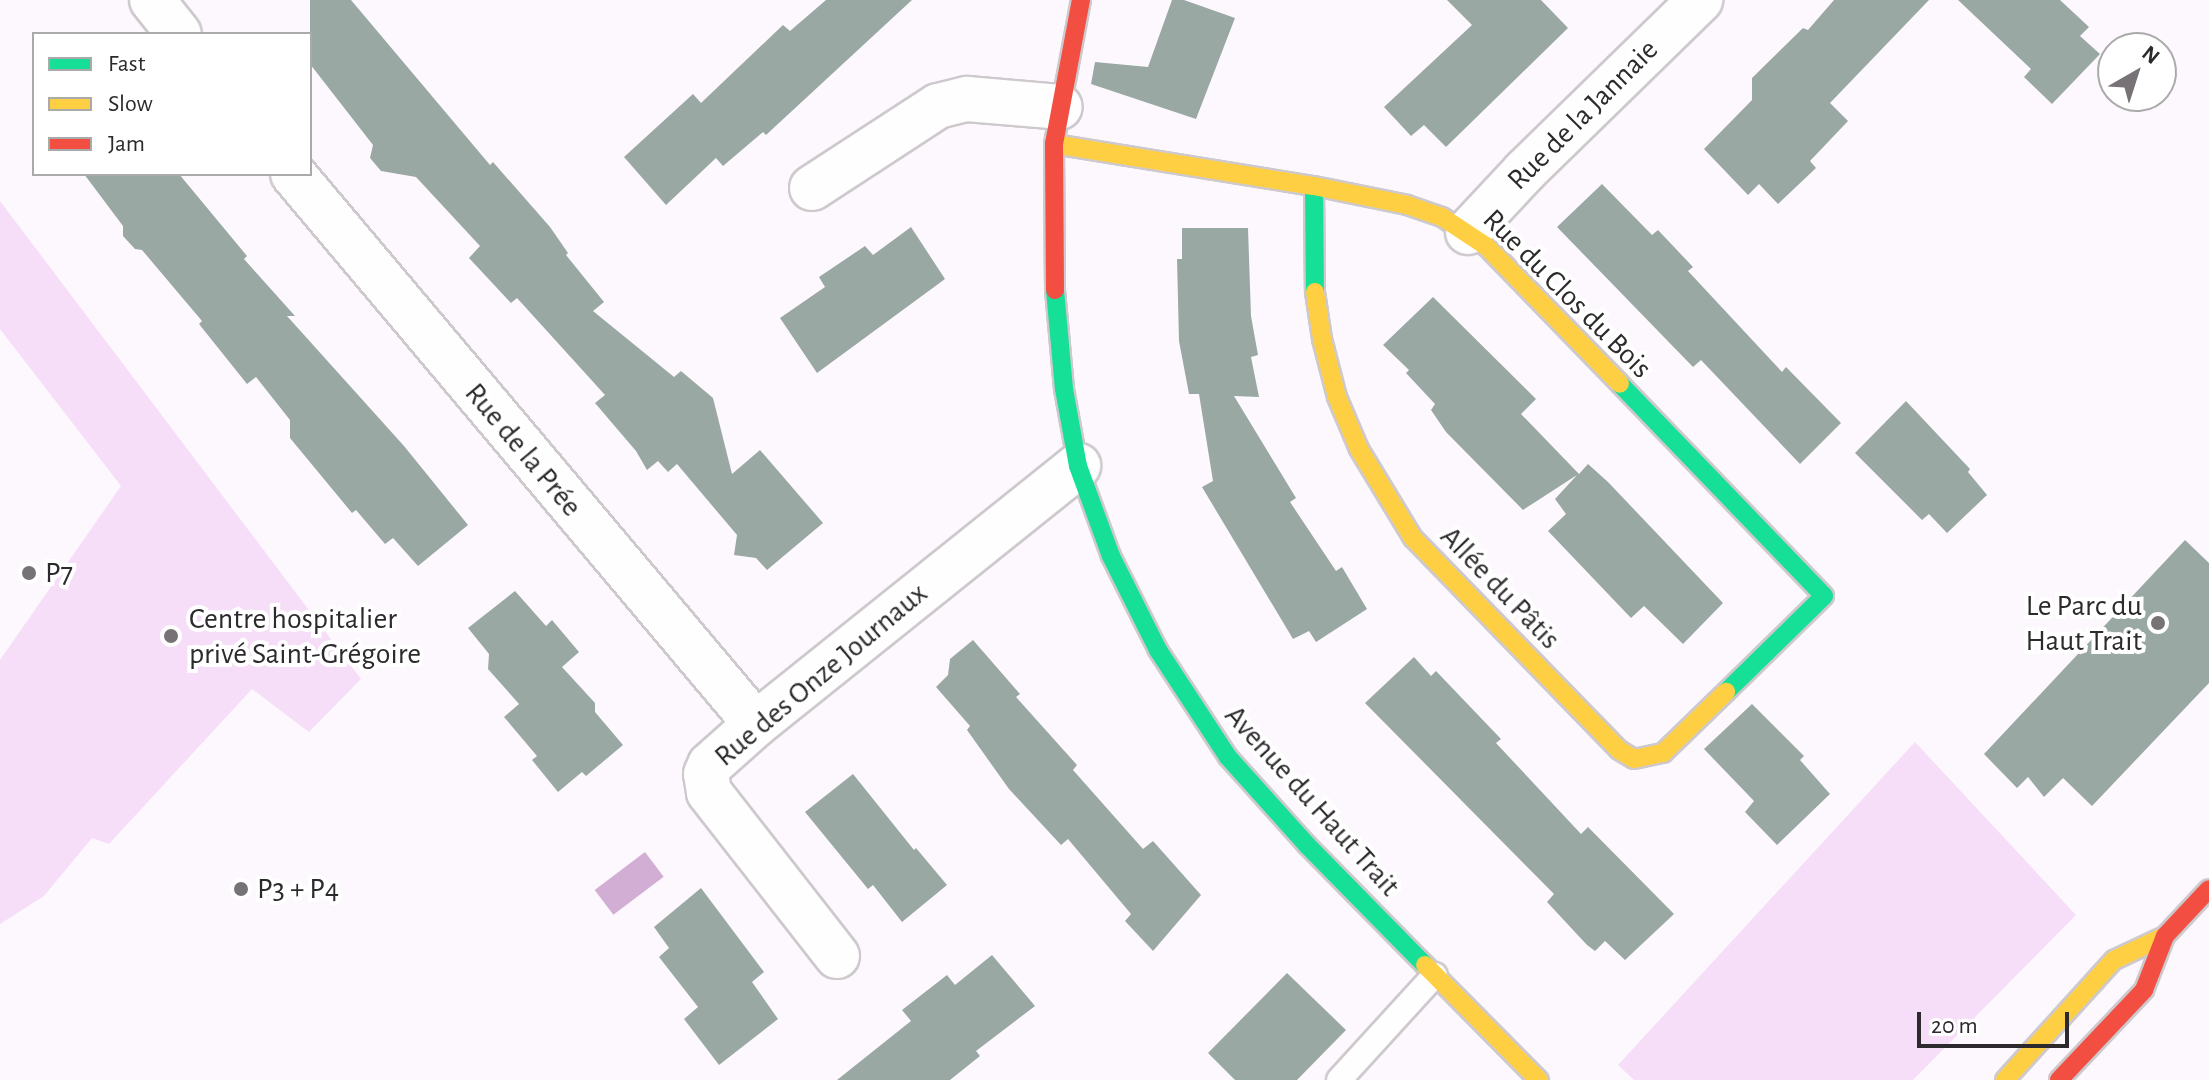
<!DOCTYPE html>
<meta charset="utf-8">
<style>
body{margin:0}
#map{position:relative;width:2209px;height:1080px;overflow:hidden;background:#fdf8fd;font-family:"Alegreya Sans",sans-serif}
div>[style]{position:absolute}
.green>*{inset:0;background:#f6def8}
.water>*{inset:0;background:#d2aed5;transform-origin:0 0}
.building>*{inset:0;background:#9aa8a3}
.roads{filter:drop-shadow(2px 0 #cdc9cd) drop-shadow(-2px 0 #cdc9cd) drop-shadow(0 2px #cdc9cd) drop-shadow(0 -2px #cdc9cd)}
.lane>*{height:24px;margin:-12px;padding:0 12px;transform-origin:12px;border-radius:12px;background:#fffeff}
.street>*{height:44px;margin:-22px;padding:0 22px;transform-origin:22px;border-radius:22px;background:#fffeff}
.fast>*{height:18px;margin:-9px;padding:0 9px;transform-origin:9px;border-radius:9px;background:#16e098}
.slow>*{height:18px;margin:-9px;padding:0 9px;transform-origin:9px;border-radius:9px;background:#ffcf43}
.jam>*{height:18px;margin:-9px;padding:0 9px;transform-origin:9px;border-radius:9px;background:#f24e42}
.dots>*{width:22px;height:22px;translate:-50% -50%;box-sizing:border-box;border:4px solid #fff;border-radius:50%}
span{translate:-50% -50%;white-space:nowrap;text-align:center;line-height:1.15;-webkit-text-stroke:8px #fff;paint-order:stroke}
.street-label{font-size:30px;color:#2d2a2d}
.poi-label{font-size:30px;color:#2d2a2d}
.left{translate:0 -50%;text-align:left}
.right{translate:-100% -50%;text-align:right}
.legend{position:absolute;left:32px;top:32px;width:280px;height:144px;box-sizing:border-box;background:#fff;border:2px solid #abaaab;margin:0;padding:10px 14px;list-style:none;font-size:24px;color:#2d2a2d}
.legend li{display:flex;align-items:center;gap:16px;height:40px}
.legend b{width:40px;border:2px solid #abaaab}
.north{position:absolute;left:2097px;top:32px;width:80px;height:80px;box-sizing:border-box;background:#fff;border:2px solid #abaaab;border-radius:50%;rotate:39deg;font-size:22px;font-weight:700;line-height:32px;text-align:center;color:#2d2a2d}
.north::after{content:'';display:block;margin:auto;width:28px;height:36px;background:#767276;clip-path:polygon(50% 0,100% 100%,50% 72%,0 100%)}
.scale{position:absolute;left:1917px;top:1012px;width:152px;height:36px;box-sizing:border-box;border:4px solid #2d2a2d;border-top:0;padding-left:10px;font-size:24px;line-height:28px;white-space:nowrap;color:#2d2a2d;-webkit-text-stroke:6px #fff;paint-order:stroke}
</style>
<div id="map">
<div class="green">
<div style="clip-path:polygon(0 201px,361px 679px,309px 732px,252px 689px,109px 844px,92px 838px,44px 896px,0 924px,0 660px,121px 486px,0 329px)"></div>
<div style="clip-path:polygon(1915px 742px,2076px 915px,1913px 1080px,1634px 1080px,1618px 1065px)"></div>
</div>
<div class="water">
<div style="left:645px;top:852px;width:31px;height:63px;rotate:53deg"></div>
</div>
<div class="building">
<div style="clip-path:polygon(310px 0,351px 0,490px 165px,493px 162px,550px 227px,568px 253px,566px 255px,604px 302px,593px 311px,674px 377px,681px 371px,713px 398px,732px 474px,760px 450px,823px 523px,767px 570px,756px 558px,734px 555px,737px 535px,677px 464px,668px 472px,658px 461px,647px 470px,636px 451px,595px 403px,605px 395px,517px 298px,511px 303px,469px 258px,480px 246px,416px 177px,381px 171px,370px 158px,373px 145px,310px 64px)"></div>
<div style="clip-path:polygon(826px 0,912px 0,766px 135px,763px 132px,723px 166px,716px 158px,666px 205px,624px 157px,693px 94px,701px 103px,783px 25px,790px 31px)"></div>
<div style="clip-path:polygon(1172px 0,1184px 0,1235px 18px,1196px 119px,1091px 84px,1095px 62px,1148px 67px)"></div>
<div style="clip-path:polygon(1447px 0,1541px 0,1568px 28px,1446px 147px,1424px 125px,1411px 136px,1384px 107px,1472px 25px)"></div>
<div style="clip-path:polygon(1834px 0,1929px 0,1830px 103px,1848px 121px,1810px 161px,1816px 168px,1778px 204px,1759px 184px,1748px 195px,1704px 149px,1752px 100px,1752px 78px,1803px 28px,1808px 30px)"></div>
<div style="clip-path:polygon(1958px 0,2060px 0,2089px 27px,2080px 36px,2100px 54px,2052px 104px,2024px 77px,2031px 69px)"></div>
<div style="clip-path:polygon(84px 174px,179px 174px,247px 256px,244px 259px,295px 316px,287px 316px,404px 446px,468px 525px,418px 566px,393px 538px,385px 544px,356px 510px,352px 513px,290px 438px,290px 420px,256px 377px,247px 384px,199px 324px,202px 321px,142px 250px,135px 249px,123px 236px,123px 226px)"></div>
<div style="clip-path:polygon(1602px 184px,1652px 235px,1658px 230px,1693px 267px,1688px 271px,1782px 372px,1786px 367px,1841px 423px,1800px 464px,1701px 360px,1693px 367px,1557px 227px)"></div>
<div style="clip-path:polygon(911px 227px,945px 279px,817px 373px,780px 318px,825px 287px,819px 277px,865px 246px,873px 255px)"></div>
<div style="clip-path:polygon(1182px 228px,1248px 228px,1251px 316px,1258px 355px,1251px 357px,1259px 397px,1234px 396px,1296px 498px,1290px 502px,1336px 571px,1342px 567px,1367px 609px,1316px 642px,1309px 631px,1293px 639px,1202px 487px,1213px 481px,1199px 394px,1189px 394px,1179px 341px,1177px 259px,1182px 259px)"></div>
<div style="clip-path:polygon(1433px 297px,1536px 399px,1521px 414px,1579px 474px,1588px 464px,1608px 482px,1723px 603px,1683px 644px,1644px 606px,1631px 618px,1548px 531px,1566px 514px,1555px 499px,1577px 475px,1523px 510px,1446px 432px,1431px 410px,1435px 404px,1406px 373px,1409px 370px,1383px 345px)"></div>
<div style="clip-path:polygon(1906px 401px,1970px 469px,1968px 472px,1987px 495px,1947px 533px,1929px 514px,1922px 520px,1855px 453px)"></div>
<div style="clip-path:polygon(2185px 540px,2209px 563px,2209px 683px,2092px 806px,2063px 778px,2044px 797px,2028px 777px,2017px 788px,1984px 754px)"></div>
<div style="clip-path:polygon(515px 591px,546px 626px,552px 620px,579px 652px,562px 667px,595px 703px,595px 712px,623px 745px,586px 776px,582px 772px,558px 792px,532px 760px,537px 756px,504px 717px,519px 704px,488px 669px,489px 654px,468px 628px)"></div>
<div style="clip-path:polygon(973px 640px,1020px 694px,1016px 697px,1077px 765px,1073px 770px,1143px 849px,1153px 841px,1201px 895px,1153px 951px,1125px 921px,1131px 914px,1068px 839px,1061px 845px,1009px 789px,967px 730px,970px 726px,936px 687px,948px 675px,950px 659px)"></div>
<div style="clip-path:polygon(1414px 657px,1431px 676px,1436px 671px,1501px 739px,1496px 743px,1581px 834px,1588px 827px,1674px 914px,1625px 960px,1605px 941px,1595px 951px,1587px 945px,1547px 902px,1554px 894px,1365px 703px)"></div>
<div style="clip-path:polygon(1752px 704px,1804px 756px,1800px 760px,1830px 794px,1777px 845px,1745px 812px,1754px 801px,1704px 749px)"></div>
<div style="clip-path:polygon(853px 774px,914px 850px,916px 848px,947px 885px,902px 922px,873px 885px,868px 889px,805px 812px)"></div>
<div style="clip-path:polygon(701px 888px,764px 972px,752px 982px,778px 1019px,719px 1065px,684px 1019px,698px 1007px,659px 957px,669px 948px,654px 927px)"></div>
<div style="clip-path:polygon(992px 955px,1035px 1006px,976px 1051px,980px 1056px,950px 1080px,837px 1080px,911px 1021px,902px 1010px,947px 975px,955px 985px)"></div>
<div style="clip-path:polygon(1287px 973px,1346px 1030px,1297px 1080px,1235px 1080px,1208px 1053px)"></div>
</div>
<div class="roads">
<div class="lane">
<div style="left:1339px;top:1080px;width:142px;rotate:-47.6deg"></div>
</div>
<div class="street">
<div style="left:152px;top:0;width:43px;rotate:51.5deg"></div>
<div style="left:293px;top:174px;width:719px;rotate:49.91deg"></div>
<div style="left:812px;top:188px;width:150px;rotate:-33.1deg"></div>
<div style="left:938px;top:106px;width:30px;rotate:-14deg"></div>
<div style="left:967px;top:99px;width:93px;rotate:4.9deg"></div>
<div style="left:1468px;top:232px;width:83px;rotate:-46.9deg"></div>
<div style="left:1525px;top:171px;width:245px;rotate:-44.3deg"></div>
<div style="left:837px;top:956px;width:208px;rotate:-128deg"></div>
<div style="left:709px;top:792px;width:18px;rotate:-99deg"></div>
<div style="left:706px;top:774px;width:10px;rotate:-66deg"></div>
<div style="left:710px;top:765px;width:62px;rotate:-41.7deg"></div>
<div style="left:756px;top:724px;width:413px;rotate:-38.7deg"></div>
</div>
<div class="fast">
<div style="left:1314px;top:186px;width:106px;rotate:89.5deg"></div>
<div style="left:1055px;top:290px;width:99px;rotate:84.8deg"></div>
<div style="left:1064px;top:389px;width:78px;rotate:79.7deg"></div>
<div style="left:1078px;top:466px;width:96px;rotate:69.9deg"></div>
<div style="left:1111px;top:556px;width:105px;rotate:63.4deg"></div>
<div style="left:1158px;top:650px;width:128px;rotate:56.8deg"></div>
<div style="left:1228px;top:757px;width:118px;rotate:48.1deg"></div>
<div style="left:1307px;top:845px;width:168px;rotate:45.5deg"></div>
<div style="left:1620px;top:384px;width:294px;rotate:46.1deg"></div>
<div style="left:1824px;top:596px;width:137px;rotate:135.6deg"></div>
</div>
<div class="slow">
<div style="left:1054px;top:144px;width:263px;rotate:9.2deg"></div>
<div style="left:1314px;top:186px;width:95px;rotate:11.5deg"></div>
<div style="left:1407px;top:205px;width:37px;rotate:19deg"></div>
<div style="left:1442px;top:217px;width:53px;rotate:33.4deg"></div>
<div style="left:1486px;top:246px;width:192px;rotate:45.8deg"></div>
<div style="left:1315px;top:292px;width:48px;rotate:81.5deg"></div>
<div style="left:1322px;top:339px;width:60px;rotate:75.5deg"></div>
<div style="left:1337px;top:397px;width:56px;rotate:67.1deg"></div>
<div style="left:1359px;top:449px;width:104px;rotate:58.8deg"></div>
<div style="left:1413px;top:538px;width:296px;rotate:45.8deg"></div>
<div style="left:1619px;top:750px;width:17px;rotate:31deg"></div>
<div style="left:1634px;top:759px;width:30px;rotate:-12deg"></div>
<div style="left:1663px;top:753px;width:88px;rotate:-44.1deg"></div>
<div style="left:1425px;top:965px;width:162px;rotate:45.3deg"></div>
<div style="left:2005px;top:1080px;width:162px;rotate:-47.8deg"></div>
<div style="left:2114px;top:960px;width:56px;rotate:-25.2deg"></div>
</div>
<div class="jam">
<div style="left:1055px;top:290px;width:146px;rotate:-90.4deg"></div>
<div style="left:1054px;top:144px;width:147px;rotate:-79.4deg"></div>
<div style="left:2059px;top:1080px;width:124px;rotate:-46.6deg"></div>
<div style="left:2144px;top:990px;width:58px;rotate:-68.7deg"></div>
<div style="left:2165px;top:936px;width:64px;rotate:-46.9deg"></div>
</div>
</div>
<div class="dots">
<div style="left:29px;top:573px;background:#767276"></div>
<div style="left:2158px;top:623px;background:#767276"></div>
<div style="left:171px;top:636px;background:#767276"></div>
<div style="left:241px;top:889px;background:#767276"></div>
</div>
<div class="street-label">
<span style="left:1583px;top:115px;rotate:-45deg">Rue de la Jannaie</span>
<span style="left:1567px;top:294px;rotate:45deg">Rue du Clos du Bois</span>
<span style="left:523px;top:450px;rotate:50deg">Rue de la Prée</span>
<span style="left:1500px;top:588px;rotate:46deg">Allée du Pâtis</span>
<span style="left:821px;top:675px;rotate:-40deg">Rue des Onze Journaux</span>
<span style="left:1312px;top:801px;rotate:48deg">Avenue du Haut Trait</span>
</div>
<div class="poi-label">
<span class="left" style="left:45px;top:573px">P7</span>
<span class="right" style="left:2142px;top:623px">Le Parc du<br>Haut Trait</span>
<span class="left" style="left:189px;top:636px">Centre hospitalier<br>privé Saint-Grégoire</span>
<span class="left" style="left:257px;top:889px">P3 + P4</span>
</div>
<ul class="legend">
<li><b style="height:10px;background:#16e098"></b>Fast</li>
<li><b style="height:10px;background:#ffcf43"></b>Slow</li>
<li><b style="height:10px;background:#f24e42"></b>Jam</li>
</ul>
<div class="north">N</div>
<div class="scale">20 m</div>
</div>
